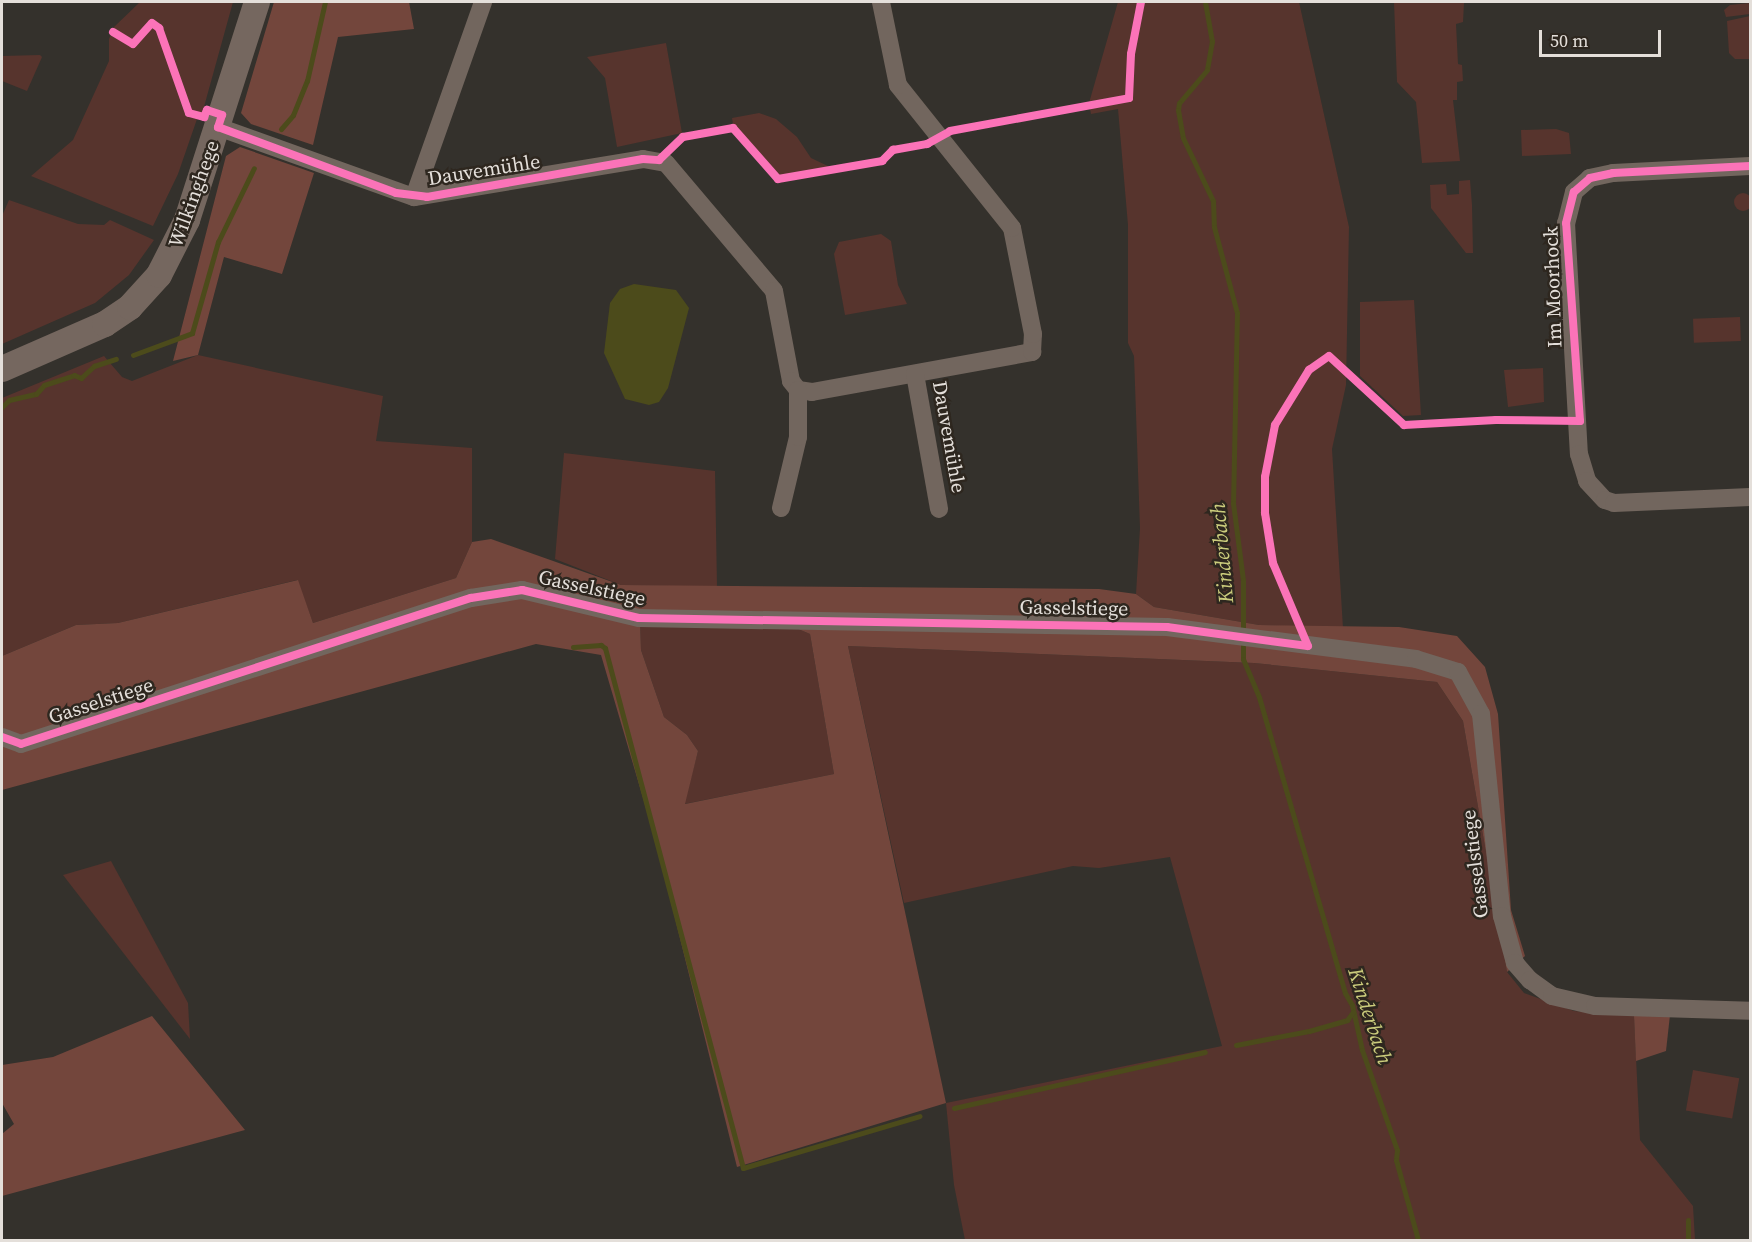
<!DOCTYPE html>
<meta charset="utf-8">
<style>
body{margin:0}
#map{position:relative;width:1752px;height:1242px;overflow:hidden;background:#34312c;font-family:"Source Serif 4",serif}
div>[style]{position:absolute}
.green>*{inset:0;background:#57342d;transform-origin:0 0}
.round{border-radius:50%}
.forest>*{inset:0;background:#73463c}
.water>*{inset:0;background:#4c4b1b}
.stream>*{height:5px;margin:-2.5px;padding:0 2.5px;transform-origin:2.5px;border-radius:2.5px;background:#4c4b1b}
.street>*{height:18px;margin:-9px;padding:0 9px;transform-origin:9px;border-radius:9px;background:#72665e}
.secondary>*{height:26px;margin:-13px;padding:0 13px;transform-origin:13px;border-radius:13px;background:#75675f}
.cycleway>*{height:8px;margin:-4px;padding:0 4px;transform-origin:4px;border-radius:4px;background:#fb73b8}
span{translate:-50% -50%;white-space:nowrap;text-align:center;line-height:1.15;-webkit-text-stroke:5px #2e271f;paint-order:stroke}
.street-label{font-size:20px;color:#e4dfda}
.water-label{font-size:21px;color:#cbcc7c;font-style:italic}
.frame{position:absolute;inset:0;border:3px solid #e4dfda;pointer-events:none}
.scale{position:absolute;left:1539px;top:30px;width:122px;height:27px;box-sizing:border-box;border:3px solid #e4dfda;border-top:0;padding-left:8px;font-size:18px;line-height:21px;white-space:nowrap;color:#e4dfda;-webkit-text-stroke:4px #2e271f;paint-order:stroke}
</style>
<div id="map">
<div class="green">
<div style="clip-path:polygon(140px 2px,233px 2px,202px 114px,186px 110px,190px 117px,197px 119px,178px 174px,153px 226px,31px 176px,73px 140px,109px 61px,109px 39px,114px 27px)"></div>
<div style="clip-path:polygon(1118px 2px,1299px 2px,1349px 227px,1346px 385px,1332px 449px,1343px 628px,1259px 625px,1154px 607px,1136px 594px,1140px 528px,1134px 356px,1128px 343px,1128px 225px,1118px 109px,1091px 114px,1089px 103px)"></div>
<div style="clip-path:polygon(1394px 2px,1464px 3px,1463px 22px,1456px 24px,1458px 64px,1462px 65px,1463px 81px,1457px 82px,1457px 100px,1453px 100px,1460px 161px,1422px 163px,1416px 102px,1397px 82px)"></div>
<div style="clip-path:polygon(1750px 3px,1750px 14px,1726px 17px,1724px 10px,1730px 5px)"></div>
<div style="clip-path:polygon(1750px 16px,1750px 59px,1735px 59px,1729px 53px,1727px 21px)"></div>
<div style="clip-path:polygon(666px 43px,682px 133px,617px 147px,605px 78px,587px 57px)"></div>
<div style="clip-path:polygon(40px 55px,42px 57px,27px 91px,2px 81px,2px 56px)"></div>
<div style="clip-path:polygon(759px 113px,776px 119px,797px 137px,811px 158px,830px 167px,778px 176px,733px 124px,732px 118px)"></div>
<div style="clip-path:polygon(1556px 129px,1569px 133px,1571px 154px,1522px 156px,1521px 130px)"></div>
<div style="clip-path:polygon(1470px 180px,1472px 205px,1473px 253px,1466px 253px,1431px 208px,1430px 185px,1446px 184px,1447px 195px,1459px 194px,1459px 181px)"></div>
<div class="round" style="left:1734px;top:193px;width:18px;height:18px"></div>
<div style="clip-path:polygon(9px 200px,78px 224px,104px 225px,110px 220px,154px 240px,129px 275px,95px 303px,2px 344px,2px 216px)"></div>
<div style="clip-path:polygon(881px 234px,891px 241px,898px 285px,907px 304px,845px 315px,834px 254px,839px 242px)"></div>
<div style="clip-path:polygon(1414px 300px,1421px 415px,1403px 416px,1360px 376px,1360px 302px)"></div>
<div style="left:1740px;top:317px;width:24px;height:47px;rotate:88deg"></div>
<div style="clip-path:polygon(198px 355px,383px 396px,376px 441px,472px 448px,472px 542px,456px 578px,313px 623px,297px 580px,118px 623px,76px 625px,2px 656px,2px 398px,104px 356px,122px 377px,132px 381px)"></div>
<div style="clip-path:polygon(1543px 368px,1544px 402px,1508px 407px,1504px 370px)"></div>
<div style="clip-path:polygon(564px 453px,715px 471px,717px 587px,621px 585px,555px 559px)"></div>
<div style="clip-path:polygon(640px 620px,777px 620px,810px 634px,834px 774px,684px 804px,698px 751px,687px 735px,664px 717px,641px 650px)"></div>
<div style="clip-path:polygon(848px 646px,1254px 663px,1437px 682px,1463px 721px,1507px 972px,1524px 993px,1574px 1011px,1634px 1016px,1640px 1140px,1693px 1206px,1695px 1240px,965px 1240px,954px 1185px,946px 1103px,1222px 1046px,1170px 857px,1099px 868px,1073px 866px,904px 903px)"></div>
<div style="clip-path:polygon(111px 861px,188px 1003px,190px 1039px,63px 875px)"></div>
<div style="left:1693px;top:1070px;width:47px;height:41px;rotate:10deg"></div>
</div>
<div class="forest">
<div style="clip-path:polygon(274px 2px,409px 2px,414px 29px,338px 37px,313px 145px,251px 124px,241px 113px)"></div>
<div style="clip-path:polygon(240px 147px,314px 173px,282px 274px,224px 257px,198px 355px,173px 361px,226px 156px)"></div>
<div style="clip-path:polygon(evenodd,491px 539px,621px 585px,1099px 589px,1136px 594px,1154px 607px,1259px 625px,1399px 627px,1457px 636px,1485px 667px,1498px 714px,1511px 910px,1525px 956px,1507px 972px,1463px 721px,1437px 682px,1254px 663px,848px 646px,946px 1103px,737px 1167px,656px 842px,601px 655px,536px 644px,2px 790px,2px 656px,76px 625px,118px 623px,298px 580px,313px 623px,456px 578px,472px 542px,491px 539px,640px 620px,777px 620px,810px 634px,834px 774px,685px 804px,698px 751px,687px 735px,664px 717px,641px 650px,640px 620px)"></div>
<div style="clip-path:polygon(1670px 1015px,1666px 1051px,1636px 1061px,1634px 1016px)"></div>
<div style="clip-path:polygon(152px 1016px,245px 1130px,2px 1196px,2px 1134px,14px 1124px,2px 1103px,2px 1065px,53px 1057px)"></div>
</div>
<div class="water">
<div style="clip-path:polygon(634px 284px,676px 290px,689px 308px,668px 388px,659px 402px,649px 405px,625px 399px,604px 353px,610px 303px,620px 289px)"></div>
</div>
<div class="stream">
<div style="left:1205px;top:2px;width:40px;rotate:80deg"></div>
<div style="left:1212px;top:41px;width:29px;rotate:100deg"></div>
<div style="left:1207px;top:70px;width:43px;rotate:130.3deg"></div>
<div style="left:1179px;top:103px;width:7px;rotate:98deg"></div>
<div style="left:1178px;top:110px;width:28px;rotate:80deg"></div>
<div style="left:1183px;top:138px;width:70px;rotate:64.5deg"></div>
<div style="left:1213px;top:201px;width:26px;rotate:88deg"></div>
<div style="left:1214px;top:227px;width:89px;rotate:75deg"></div>
<div style="left:1237px;top:313px;width:190px;rotate:91.2deg"></div>
<div style="left:1233px;top:503px;width:78px;rotate:82.6deg"></div>
<div style="left:1243px;top:580px;width:79px;rotate:90deg"></div>
<div style="left:1243px;top:659px;width:41px;rotate:67.2deg"></div>
<div style="left:1259px;top:697px;width:308px;rotate:73.8deg"></div>
<div style="left:1345px;top:993px;width:14px;rotate:60deg"></div>
<div style="left:1352px;top:1005px;width:46px;rotate:77.5deg"></div>
<div style="left:1362px;top:1050px;width:106px;rotate:70.7deg"></div>
<div style="left:1397px;top:1150px;width:10px;rotate:96deg"></div>
<div style="left:1396px;top:1160px;width:83px;rotate:74.6deg"></div>
<div style="left:281px;top:129px;width:18px;rotate:-49deg"></div>
<div style="left:293px;top:115px;width:37px;rotate:-68deg"></div>
<div style="left:307px;top:81px;width:81px;rotate:-77.2deg"></div>
<div style="left:133px;top:355px;width:63px;rotate:-20.4deg"></div>
<div style="left:192px;top:333px;width:95px;rotate:-74.1deg"></div>
<div style="left:218px;top:242px;width:82px;rotate:-64.1deg"></div>
<div style="left:2px;top:407px;width:10px;rotate:-45deg"></div>
<div style="left:9px;top:400px;width:28px;rotate:-13deg"></div>
<div style="left:36px;top:394px;width:12px;rotate:-48deg"></div>
<div style="left:44px;top:385px;width:32px;rotate:-18deg"></div>
<div style="left:74px;top:375px;width:8px;rotate:23deg"></div>
<div style="left:81px;top:378px;width:18px;rotate:-43deg"></div>
<div style="left:94px;top:366px;width:23px;rotate:-18deg"></div>
<div style="left:573px;top:647px;width:28px;rotate:-4deg"></div>
<div style="left:601px;top:645px;width:5px;rotate:37deg"></div>
<div style="left:605px;top:648px;width:538px;rotate:75.14deg"></div>
<div style="left:743px;top:1168px;width:184px;rotate:-16.4deg"></div>
<div style="left:1236px;top:1045px;width:74px;rotate:-10.9deg"></div>
<div style="left:1309px;top:1031px;width:40px;rotate:-16deg"></div>
<div style="left:1347px;top:1020px;width:10px;rotate:-53deg"></div>
<div style="left:954px;top:1108px;width:257px;rotate:-12.6deg"></div>
<div style="left:1688px;top:1240px;width:20px;rotate:-90deg"></div>
</div>
<div class="street">
<div style="left:218px;top:127px;width:208px;rotate:19.7deg"></div>
<div style="left:414px;top:197px;width:232px;rotate:-9.4deg"></div>
<div style="left:643px;top:159px;width:23px;rotate:10deg"></div>
<div style="left:666px;top:163px;width:167px;rotate:49.8deg"></div>
<div style="left:774px;top:291px;width:92px;rotate:79.3deg"></div>
<div style="left:791px;top:381px;width:11px;rotate:52deg"></div>
<div style="left:798px;top:390px;width:14px;rotate:8deg"></div>
<div style="left:812px;top:392px;width:224px;rotate:-10.3deg"></div>
<div style="left:1032px;top:352px;width:18px;rotate:-87deg"></div>
<div style="left:1033px;top:334px;width:108px;rotate:-101.2deg"></div>
<div style="left:1012px;top:228px;width:183px;rotate:-128.6deg"></div>
<div style="left:898px;top:85px;width:85px;rotate:-101.6deg"></div>
<div style="left:1750px;top:166px;width:137px;rotate:177.1deg"></div>
<div style="left:1613px;top:173px;width:24px;rotate:168deg"></div>
<div style="left:1590px;top:178px;width:21px;rotate:139deg"></div>
<div style="left:1574px;top:192px;width:32px;rotate:104deg"></div>
<div style="left:1566px;top:223px;width:231px;rotate:86.8deg"></div>
<div style="left:1579px;top:454px;width:28px;rotate:73deg"></div>
<div style="left:1587px;top:481px;width:26px;rotate:47deg"></div>
<div style="left:1605px;top:500px;width:9px;rotate:18deg"></div>
<div style="left:1614px;top:503px;width:136px;rotate:-2.5deg"></div>
<div style="left:414px;top:197px;width:207px;rotate:-70.5deg"></div>
<div style="left:915px;top:374px;width:137px;rotate:79.9deg"></div>
<div style="left:781px;top:508px;width:73px;rotate:-76.5deg"></div>
<div style="left:798px;top:437px;width:47px;rotate:-90deg"></div>
<div style="left:2px;top:737px;width:20px;rotate:20deg"></div>
<div style="left:21px;top:744px;width:473px;rotate:-18deg"></div>
<div style="left:471px;top:598px;width:52px;rotate:-8.9deg"></div>
<div style="left:522px;top:590px;width:120px;rotate:13.5deg"></div>
<div style="left:639px;top:618px;width:528px;rotate:0.98deg"></div>
<div style="left:1167px;top:627px;width:251px;rotate:7.3deg"></div>
<div style="left:1416px;top:659px;width:44px;rotate:17.2deg"></div>
<div style="left:1458px;top:672px;width:48px;rotate:61.3deg"></div>
<div style="left:1481px;top:714px;width:203px;rotate:84.1deg"></div>
<div style="left:1502px;top:916px;width:49px;rotate:74.5deg"></div>
<div style="left:1515px;top:963px;width:23px;rotate:49deg"></div>
<div style="left:1530px;top:980px;width:27px;rotate:36deg"></div>
<div style="left:1552px;top:996px;width:44px;rotate:13.1deg"></div>
<div style="left:1595px;top:1006px;width:155px;rotate:1.8deg"></div>
</div>
<div class="secondary">
<div style="left:2px;top:369px;width:112px;rotate:-23.6deg"></div>
<div style="left:105px;top:324px;width:30px;rotate:-34deg"></div>
<div style="left:130px;top:307px;width:43px;rotate:-47.8deg"></div>
<div style="left:159px;top:275px;width:62px;rotate:-63deg"></div>
<div style="left:187px;top:220px;width:229px;rotate:-72.2deg"></div>
</div>
<div class="cycleway">
<div style="left:113px;top:32px;width:23px;rotate:31deg"></div>
<div style="left:133px;top:44px;width:28px;rotate:-48deg"></div>
<div style="left:152px;top:23px;width:9px;rotate:36deg"></div>
<div style="left:159px;top:28px;width:90px;rotate:70.6deg"></div>
<div style="left:189px;top:113px;width:16px;rotate:15deg"></div>
<div style="left:204px;top:117px;width:8px;rotate:-67deg"></div>
<div style="left:207px;top:110px;width:16px;rotate:18deg"></div>
<div style="left:222px;top:115px;width:13px;rotate:108deg"></div>
<div style="left:218px;top:127px;width:190px;rotate:20.3deg"></div>
<div style="left:396px;top:193px;width:31px;rotate:7deg"></div>
<div style="left:427px;top:197px;width:219px;rotate:-10deg"></div>
<div style="left:643px;top:159px;width:16px;rotate:4deg"></div>
<div style="left:659px;top:160px;width:33px;rotate:-44deg"></div>
<div style="left:683px;top:137px;width:51px;rotate:-10.2deg"></div>
<div style="left:733px;top:128px;width:68px;rotate:48.6deg"></div>
<div style="left:778px;top:179px;width:106px;rotate:-9.8deg"></div>
<div style="left:882px;top:161px;width:16px;rotate:-45deg"></div>
<div style="left:893px;top:150px;width:35px;rotate:-10deg"></div>
<div style="left:927px;top:144px;width:26px;rotate:-29deg"></div>
<div style="left:950px;top:131px;width:182px;rotate:-10.4deg"></div>
<div style="left:1129px;top:98px;width:44px;rotate:-87.4deg"></div>
<div style="left:1131px;top:54px;width:53px;rotate:-79.1deg"></div>
<div style="left:2px;top:737px;width:20px;rotate:20deg"></div>
<div style="left:21px;top:744px;width:473px;rotate:-18deg"></div>
<div style="left:471px;top:598px;width:52px;rotate:-8.9deg"></div>
<div style="left:522px;top:590px;width:120px;rotate:13.5deg"></div>
<div style="left:639px;top:618px;width:528px;rotate:0.98deg"></div>
<div style="left:1167px;top:627px;width:142px;rotate:7.7deg"></div>
<div style="left:1308px;top:646px;width:90px;rotate:-112.9deg"></div>
<div style="left:1273px;top:563px;width:51px;rotate:-99.1deg"></div>
<div style="left:1265px;top:513px;width:36px;rotate:-90deg"></div>
<div style="left:1265px;top:477px;width:53px;rotate:-79.1deg"></div>
<div style="left:1275px;top:425px;width:65px;rotate:-58.3deg"></div>
<div style="left:1309px;top:370px;width:24px;rotate:-35deg"></div>
<div style="left:1329px;top:356px;width:102px;rotate:42.6deg"></div>
<div style="left:1404px;top:425px;width:92px;rotate:-3.1deg"></div>
<div style="left:1496px;top:420px;width:84px;rotate:0.7deg"></div>
<div style="left:1580px;top:421px;width:198px;rotate:-94deg"></div>
<div style="left:1566px;top:223px;width:32px;rotate:-76deg"></div>
<div style="left:1574px;top:192px;width:21px;rotate:-41deg"></div>
<div style="left:1590px;top:178px;width:24px;rotate:-12deg"></div>
<div style="left:1613px;top:173px;width:137px;rotate:-2.9deg"></div>
</div>
<div class="street-label">
<span style="left:484px;top:170px;rotate:-9deg">Dauvemühle</span>
<span style="left:194px;top:194px;rotate:-70deg">Wilkinghege</span>
<span style="left:1553px;top:287px;rotate:-92deg">Im Moorhock</span>
<span style="left:949px;top:437px;rotate:80deg">Dauvemühle</span>
<span style="left:592px;top:588px;rotate:12deg">Gasselstiege</span>
<span style="left:1074px;top:608px;rotate:1deg">Gasselstiege</span>
<span style="left:101px;top:701px;rotate:-18deg">Gasselstiege</span>
<span style="left:1475px;top:864px;rotate:-97deg">Gasselstiege</span>
</div>
<div class="water-label">
<span style="left:1222px;top:553px;rotate:-95deg">Kinderbach</span>
<span style="left:1370px;top:1016px;rotate:72deg">Kinderbach</span>
</div>
<div class="frame"></div>
<div class="scale">50 m</div>
</div>
